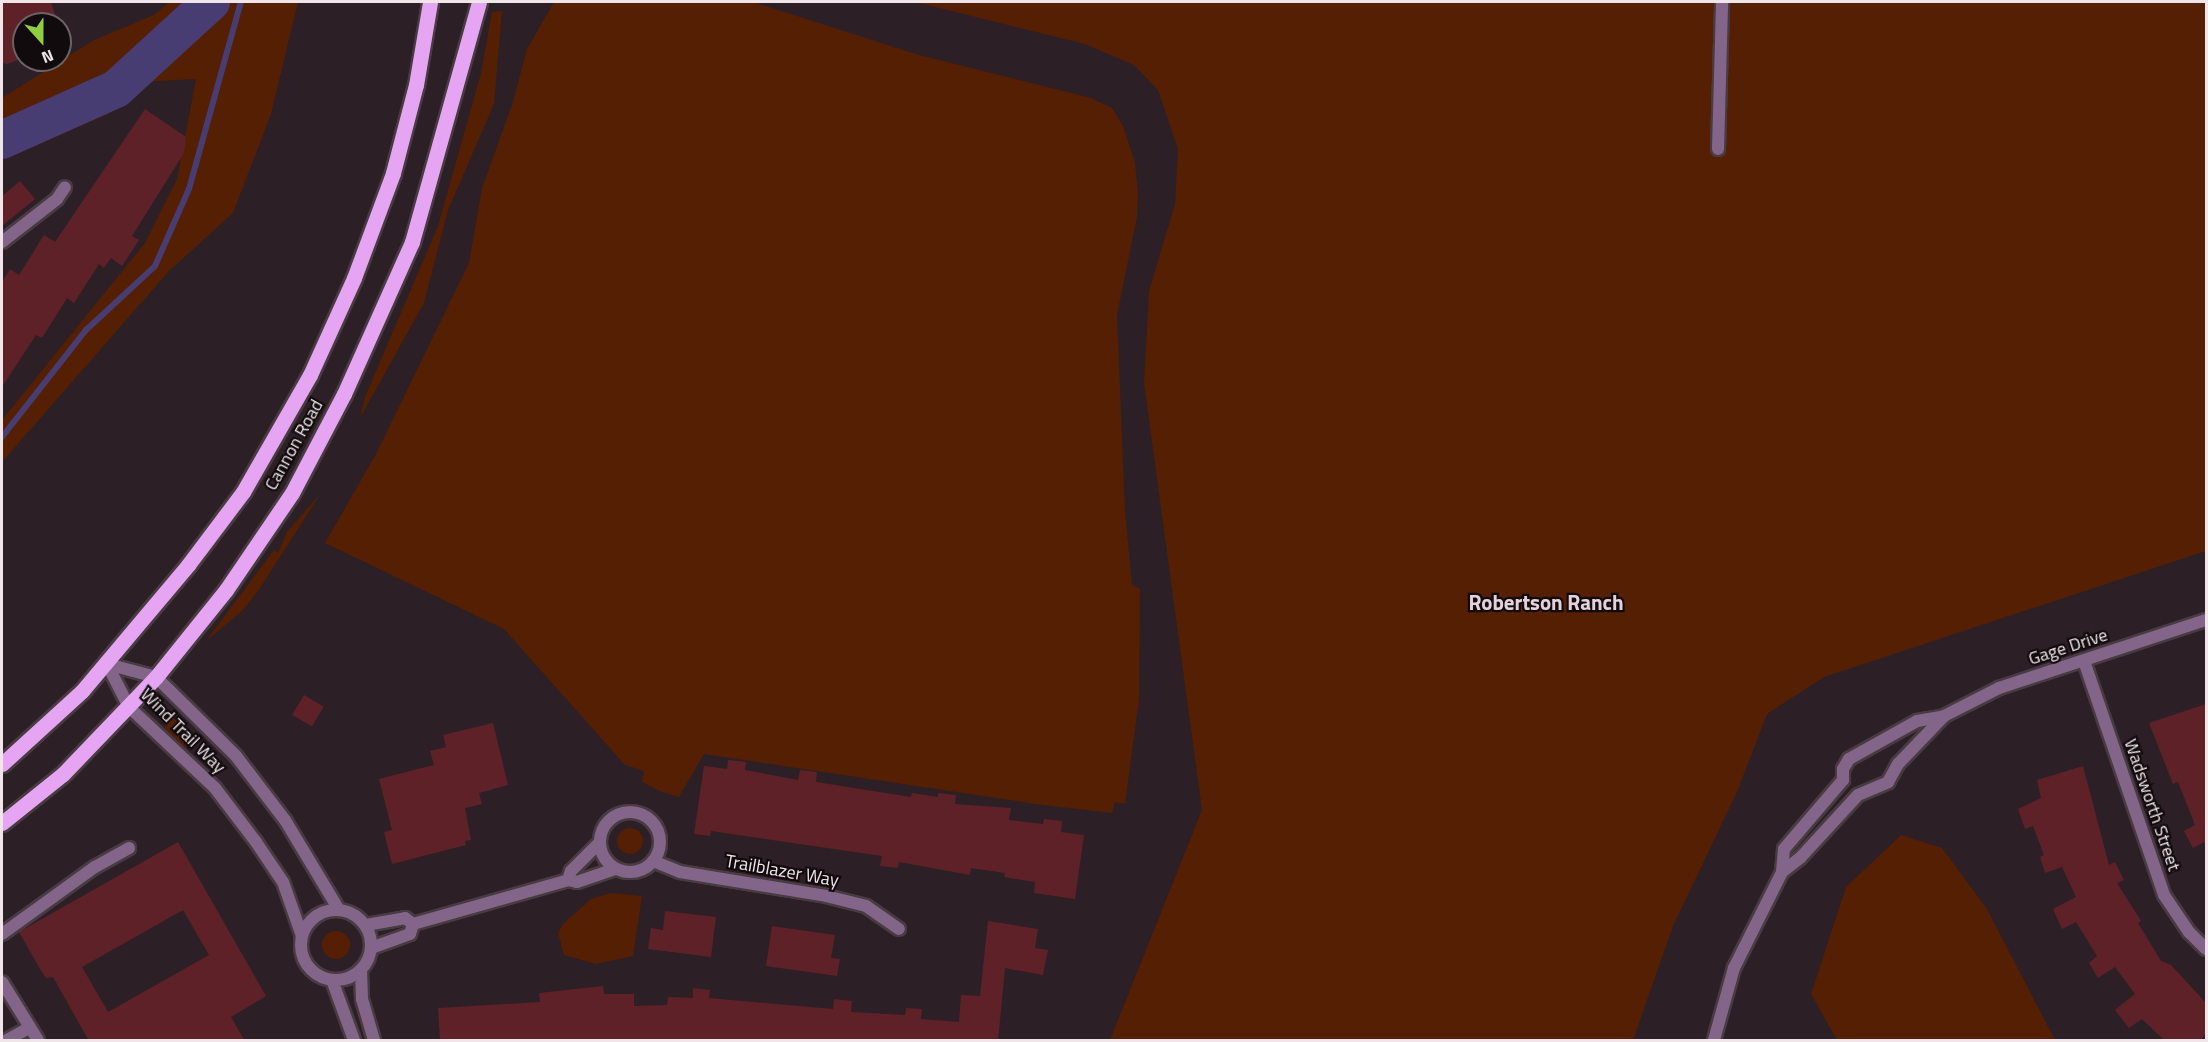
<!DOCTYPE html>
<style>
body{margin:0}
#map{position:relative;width:2208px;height:1042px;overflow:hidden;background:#2d1f26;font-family:"Titillium Web",sans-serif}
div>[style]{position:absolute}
.green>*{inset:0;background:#541f02}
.round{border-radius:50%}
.stream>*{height:6px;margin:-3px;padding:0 3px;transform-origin:3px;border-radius:3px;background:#483d73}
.river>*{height:38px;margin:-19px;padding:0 19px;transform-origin:19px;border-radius:19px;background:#483d73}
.building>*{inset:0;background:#5f2128;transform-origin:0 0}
.roads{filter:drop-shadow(2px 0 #483b41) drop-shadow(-2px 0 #483b41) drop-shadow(0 2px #483b41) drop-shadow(0 -2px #483b41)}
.minor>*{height:12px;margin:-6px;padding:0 6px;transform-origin:6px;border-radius:6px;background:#83658a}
.minor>.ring{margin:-6px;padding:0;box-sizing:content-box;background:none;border:12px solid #83658a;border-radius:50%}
.tertiary>*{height:12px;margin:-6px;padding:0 6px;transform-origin:6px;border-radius:6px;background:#83658a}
.tertiary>.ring{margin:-6px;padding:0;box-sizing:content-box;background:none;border:12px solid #83658a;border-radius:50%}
.primary>*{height:15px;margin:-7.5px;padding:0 7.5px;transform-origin:7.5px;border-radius:7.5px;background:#e5a5f3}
span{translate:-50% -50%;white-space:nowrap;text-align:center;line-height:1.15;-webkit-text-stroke:4.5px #110b0e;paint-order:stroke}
.street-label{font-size:18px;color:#f0e6ea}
.quarter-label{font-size:21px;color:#e5d1da;font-weight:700}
.frame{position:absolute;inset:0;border:3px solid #f0e6ea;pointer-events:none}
.north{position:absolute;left:12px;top:12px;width:60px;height:60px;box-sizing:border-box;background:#110b0e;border:2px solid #6a6366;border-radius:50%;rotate:159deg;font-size:16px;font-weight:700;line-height:24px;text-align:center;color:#f0e6ea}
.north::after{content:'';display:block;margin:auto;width:21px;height:27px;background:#90cd40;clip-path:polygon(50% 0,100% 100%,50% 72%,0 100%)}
</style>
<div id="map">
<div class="green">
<div style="clip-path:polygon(169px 2px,298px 2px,271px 114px,233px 213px,169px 271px,2px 462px,2px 420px,145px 243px,177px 179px,196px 79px,141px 82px,108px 114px,2px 160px,2px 98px,94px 40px,154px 15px)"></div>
<div style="clip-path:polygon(554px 2px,753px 2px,919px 55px,1091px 98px,1112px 108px,1123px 126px,1135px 162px,1138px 193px,1137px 217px,1117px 315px,1125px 510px,1132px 585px,1140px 589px,1139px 700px,1125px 804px,1115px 802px,1112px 813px,1043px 805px,704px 754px,679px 797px,662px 792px,642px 782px,644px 771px,625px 765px,504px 629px,325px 543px,376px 454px,469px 263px,482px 188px,512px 105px,527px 49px)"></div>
<div style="clip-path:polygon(915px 2px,2206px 2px,2206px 551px,1824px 677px,1767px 714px,1737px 792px,1673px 926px,1633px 1040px,1110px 1040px,1202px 810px,1144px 383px,1149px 291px,1175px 204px,1178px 149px,1158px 90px,1134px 65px,1085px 44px)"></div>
<div style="clip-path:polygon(502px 11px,494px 104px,448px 210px,424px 303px,360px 418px,365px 397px,438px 226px,481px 73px,492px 12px)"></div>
<div style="clip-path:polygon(321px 493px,260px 588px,243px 610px,206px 641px,274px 550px,278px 553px,287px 532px)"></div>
<div style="clip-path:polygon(171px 716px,196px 736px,185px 748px,165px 728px,165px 722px)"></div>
<div class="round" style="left:617px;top:828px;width:26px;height:26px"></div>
<div style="clip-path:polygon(1901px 835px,1942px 848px,1987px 909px,2055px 1040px,1837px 1040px,1811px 994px,1846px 887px)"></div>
<div style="clip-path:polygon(611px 893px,642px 896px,633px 956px,596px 964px,564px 955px,558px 933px,563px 924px,591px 899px)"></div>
<div class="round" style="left:322px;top:931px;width:28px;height:28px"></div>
</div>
<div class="stream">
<div style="left:2px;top:437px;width:136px;rotate:-51.9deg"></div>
<div style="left:86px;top:330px;width:94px;rotate:-42.8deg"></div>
<div style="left:155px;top:266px;width:84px;rotate:-66.2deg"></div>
<div style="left:189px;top:189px;width:194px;rotate:-74.5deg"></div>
</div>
<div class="river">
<div style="left:2px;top:140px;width:125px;rotate:-24.1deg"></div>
<div style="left:116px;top:89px;width:129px;rotate:-42.5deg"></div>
</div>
<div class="building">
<div style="clip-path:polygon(2px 2px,51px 2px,58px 24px,24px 24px,24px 58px,7px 64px,2px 63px)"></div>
<div style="clip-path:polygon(145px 109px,186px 137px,184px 153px,132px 236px,139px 240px,122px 266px,111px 258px,104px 268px,99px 264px,74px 303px,67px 298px,42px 338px,36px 335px,2px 387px,2px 282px,10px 269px,19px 275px,44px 235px,55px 242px)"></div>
<div style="clip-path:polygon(20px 181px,35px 199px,2px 226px,2px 196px)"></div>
<div style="left:304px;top:695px;width:23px;height:23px;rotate:31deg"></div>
<div style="clip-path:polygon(2206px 704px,2206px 848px,2204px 842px,2193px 848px,2184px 831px,2195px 825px,2178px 782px,2173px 784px,2149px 723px)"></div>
<div style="clip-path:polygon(493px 723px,508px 785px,479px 793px,482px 804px,465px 808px,471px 840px,465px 841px,466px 845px,392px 864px,384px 832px,392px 830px,379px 779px,434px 765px,430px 751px,446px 747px,443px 735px)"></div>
<div style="clip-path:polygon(728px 760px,746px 762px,745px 770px,798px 780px,800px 770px,817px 772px,816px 782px,911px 797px,912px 793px,938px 797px,938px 793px,956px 795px,955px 804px,1011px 808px,1009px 820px,1043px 824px,1044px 819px,1062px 821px,1061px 832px,1084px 835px,1075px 899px,1034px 893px,1035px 882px,1004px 877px,1005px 873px,971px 868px,970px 875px,899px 862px,898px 868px,880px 866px,882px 856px,711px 831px,710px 836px,694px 834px,704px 766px,727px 769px)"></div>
<div style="clip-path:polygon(2083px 766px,2109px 865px,2115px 862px,2124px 880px,2117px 883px,2141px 921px,2138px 923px,2161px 961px,2171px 965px,2206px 1003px,2206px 1033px,2200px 1041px,2165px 1041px,2142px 1019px,2129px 1028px,2115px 1010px,2135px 994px,2115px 967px,2098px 978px,2089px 963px,2097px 956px,2076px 922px,2062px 929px,2053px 909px,2076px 897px,2062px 867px,2045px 873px,2040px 857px,2044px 855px,2033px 826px,2025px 829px,2018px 809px,2041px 798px,2037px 780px)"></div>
<div style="clip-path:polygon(evenodd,178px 842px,266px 996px,231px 1017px,245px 1041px,89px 1041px,53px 977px,46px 978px,40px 969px,19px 932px,178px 842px,183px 910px,209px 955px,108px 1012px,82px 967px,183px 910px)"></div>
<div style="clip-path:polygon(665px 911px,716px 917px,711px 957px,648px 949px,651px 928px,663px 930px)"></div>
<div style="clip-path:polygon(988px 921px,1038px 929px,1035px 948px,1048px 950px,1043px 975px,1005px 968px,998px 1041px,440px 1041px,438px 1008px,540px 1002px,539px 993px,603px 986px,604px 994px,634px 994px,634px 1006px,667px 1005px,668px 997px,693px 998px,693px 988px,710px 990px,709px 998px,833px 1009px,834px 999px,852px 1001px,851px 1012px,905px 1015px,906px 1008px,922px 1009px,921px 1019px,959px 1022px,961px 995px,980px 996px)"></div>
<div style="clip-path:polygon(772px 926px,835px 935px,831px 958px,840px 959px,837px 976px,766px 966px)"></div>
</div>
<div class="roads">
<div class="minor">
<div style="left:1718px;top:149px;width:147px;rotate:-88.4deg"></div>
<div style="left:2px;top:242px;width:70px;rotate:-38deg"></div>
<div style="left:57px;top:199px;width:14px;rotate:-56deg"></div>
<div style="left:2084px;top:661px;width:247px;rotate:71.1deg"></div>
<div style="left:2164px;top:895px;width:45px;rotate:56deg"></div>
<div style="left:2189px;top:932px;width:24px;rotate:45deg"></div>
<div class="ring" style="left:600px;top:812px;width:48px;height:48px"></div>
<div style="left:653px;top:861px;width:29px;rotate:22deg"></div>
<div style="left:680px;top:872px;width:148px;rotate:9.3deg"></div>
<div style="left:826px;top:896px;width:41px;rotate:14deg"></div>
<div style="left:866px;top:906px;width:40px;rotate:34.9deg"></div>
<div style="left:1782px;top:872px;width:24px;rotate:-38deg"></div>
<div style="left:1801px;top:857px;width:84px;rotate:-47.4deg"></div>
<div style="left:1858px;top:795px;width:33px;rotate:-23deg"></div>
<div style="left:1888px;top:782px;width:21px;rotate:-61deg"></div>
<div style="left:1898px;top:764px;width:66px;rotate:-46.2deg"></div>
<div style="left:568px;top:880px;width:9px;rotate:-72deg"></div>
<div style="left:571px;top:871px;width:40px;rotate:-45deg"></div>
<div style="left:413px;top:924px;width:161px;rotate:-15.8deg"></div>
<div style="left:568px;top:880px;width:9px;rotate:13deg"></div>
<div style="left:577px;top:882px;width:40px;rotate:-18.9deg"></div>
<div style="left:366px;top:925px;width:40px;rotate:-10deg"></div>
<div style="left:405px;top:918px;width:10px;rotate:37deg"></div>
<div style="left:2px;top:934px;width:115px;rotate:-35.8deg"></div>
<div style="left:95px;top:867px;width:39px;rotate:-29deg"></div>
<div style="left:371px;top:948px;width:41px;rotate:-19.7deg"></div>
<div style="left:410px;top:934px;width:10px;rotate:-73deg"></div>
<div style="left:361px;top:970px;width:29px;rotate:88deg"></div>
<div style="left:362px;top:999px;width:43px;rotate:73.7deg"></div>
<div style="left:332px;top:980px;width:64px;rotate:69.9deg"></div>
<div style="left:2px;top:982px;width:68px;rotate:58.2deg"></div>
<div style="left:7px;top:1040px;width:26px;rotate:-29deg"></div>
<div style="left:1714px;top:1040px;width:75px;rotate:-74.5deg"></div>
<div style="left:1734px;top:968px;width:107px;rotate:-63.4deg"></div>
<div style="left:1782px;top:872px;width:23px;rotate:-85deg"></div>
<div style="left:1784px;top:849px;width:91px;rotate:-49.5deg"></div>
<div style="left:1843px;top:780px;width:11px;rotate:-90deg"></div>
<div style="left:1843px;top:769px;width:12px;rotate:-59deg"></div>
<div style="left:1849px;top:759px;width:78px;rotate:-29.2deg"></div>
<div style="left:1917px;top:721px;width:27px;rotate:-10deg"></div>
<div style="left:1944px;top:716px;width:62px;rotate:-27deg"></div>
<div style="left:1999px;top:688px;width:218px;rotate:-18.2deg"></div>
</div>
<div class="tertiary">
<div style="left:107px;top:664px;width:51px;rotate:14.9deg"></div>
<div style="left:156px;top:677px;width:112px;rotate:44.6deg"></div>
<div style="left:236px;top:756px;width:81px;rotate:52.6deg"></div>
<div style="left:285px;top:820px;width:105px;rotate:59deg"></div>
<div style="left:107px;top:664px;width:48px;rotate:62.9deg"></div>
<div style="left:129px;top:707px;width:118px;rotate:43.3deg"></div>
<div style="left:215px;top:788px;width:68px;rotate:52.8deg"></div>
<div style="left:256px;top:842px;width:48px;rotate:56deg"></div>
<div style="left:283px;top:882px;width:57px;rotate:70.6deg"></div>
<div class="ring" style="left:301px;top:910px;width:58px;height:58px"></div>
</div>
<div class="primary">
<div style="left:2px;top:764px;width:108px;rotate:-42.4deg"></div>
<div style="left:82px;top:691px;width:165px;rotate:-49.9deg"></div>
<div style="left:188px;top:565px;width:91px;rotate:-53deg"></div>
<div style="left:243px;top:492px;width:135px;rotate:-60.2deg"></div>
<div style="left:310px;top:375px;width:107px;rotate:-65.6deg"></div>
<div style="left:354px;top:278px;width:112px;rotate:-69.6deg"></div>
<div style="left:393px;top:173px;width:91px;rotate:-75.4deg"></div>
<div style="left:416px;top:85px;width:84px;rotate:-80.4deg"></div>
<div style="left:2px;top:823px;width:78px;rotate:-38.8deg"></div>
<div style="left:63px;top:774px;width:134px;rotate:-46.2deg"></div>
<div style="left:156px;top:677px;width:112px;rotate:-51.2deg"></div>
<div style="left:226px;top:590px;width:117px;rotate:-55.8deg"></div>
<div style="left:292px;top:493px;width:112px;rotate:-62.3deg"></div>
<div style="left:344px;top:394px;width:167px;rotate:-65.9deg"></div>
<div style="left:412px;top:242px;width:249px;rotate:-74.4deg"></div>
</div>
</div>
<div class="street-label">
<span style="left:294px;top:445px;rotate:-61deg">Cannon Road</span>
<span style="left:2068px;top:647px;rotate:-18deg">Gage Drive</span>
<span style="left:183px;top:731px;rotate:45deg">Wind Trail Way</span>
<span style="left:2152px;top:805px;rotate:71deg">Wadsworth Street</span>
<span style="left:782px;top:871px;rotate:10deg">Trailblazer Way</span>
</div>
<div class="quarter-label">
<span style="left:1546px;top:602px">Robertson Ranch</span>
</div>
<div class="frame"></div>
<div class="north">N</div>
</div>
